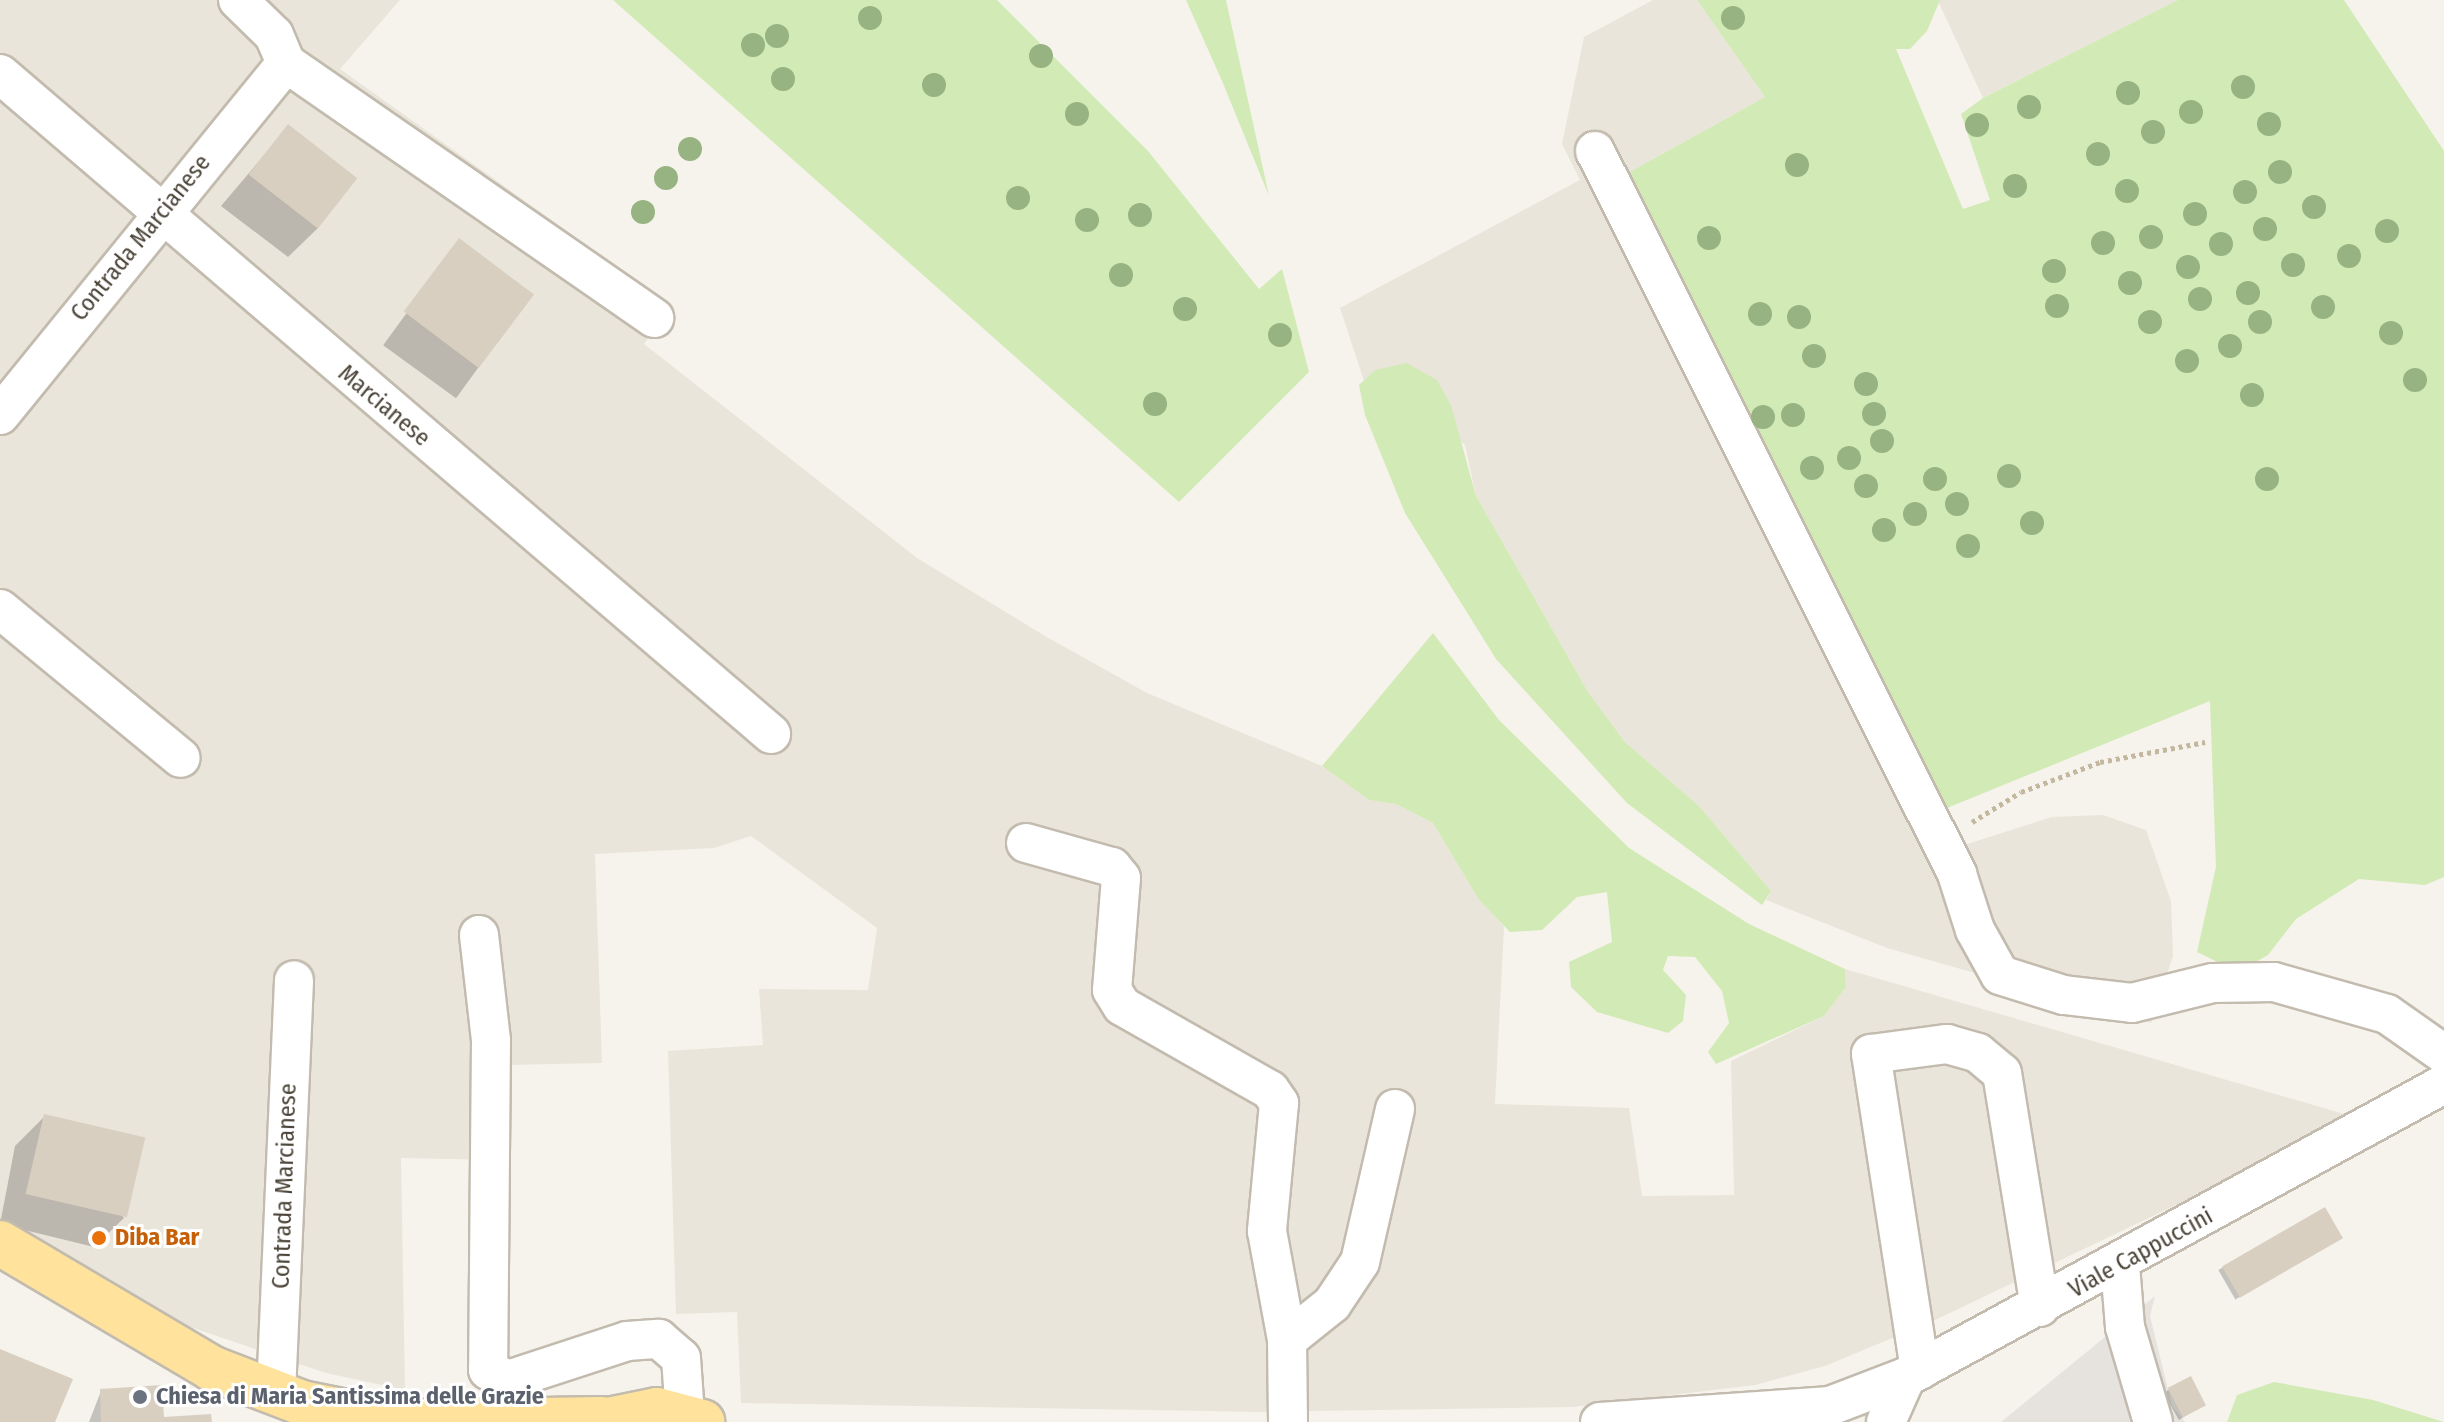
<!DOCTYPE html>
<style>
body{margin:0}
#map{position:relative;width:2444px;height:1422px;overflow:hidden;background:#f6f3ec;font-family:"Fira Sans Condensed",sans-serif}
div>[style]{position:absolute}
.residential>*{inset:0;background:#eae5da}
.industrial>*{inset:0;background:#e6e2dd}
.green>*{inset:0;background:#d2eab5}
.shadow>*{inset:0;background:#0003;transform-origin:0 0}
.building>*{inset:0;background:#d8cfc1;transform-origin:0 0}
.path>*{height:5px;margin-top:-2.5px;transform-origin:0;background:repeating-linear-gradient(90deg,#c4b79f 0 4px,transparent 0 8px)}
.roads{filter:drop-shadow(2px 0 #c2bbae) drop-shadow(-2px 0 #c2bbae) drop-shadow(0 2px #c2bbae) drop-shadow(0 -2px #c2bbae)}
.minor>*{height:38px;margin:-19px;padding:0 19px;transform-origin:19px;border-radius:19px;background:#fff}
.major>*{height:44px;margin:-22px;padding:0 22px;transform-origin:22px;border-radius:22px;background:#ffe39c}
.trees>*{width:24px;height:24px;margin:-12px;border-radius:50%;background:#97b381}
.dots>*{width:22px;height:22px;translate:-50% -50%;box-sizing:border-box;border:4px solid #fff;border-radius:50%}
span{translate:-50% -50%;white-space:nowrap;text-align:center;line-height:1.15;-webkit-text-stroke:6px #fff;paint-order:stroke}
.street-label{font-size:24px;color:#4b4439}
.food-label{font-size:24px;color:#c56008;font-weight:700}
.left{translate:0 -50%;text-align:left}
.worship-label{font-size:24px;color:#5b616d;font-weight:700}
</style>
<div id="map">
<div class="residential">
<div style="clip-path:polygon(0 0,400px 0,340px 69px,672px 306px,644px 344px,917px 558px,1045px 636px,1147px 693px,1322px 766px,1369px 800px,1396px 804px,1433px 823px,1479px 900px,1504px 926px,1495px 1104px,1629px 1108px,1642px 1196px,1734px 1195px,1731px 1061px,1824px 1016px,1846px 987px,1845px 969px,2358px 1118px,1931px 1322px,1825px 1366px,1755px 1385px,1573px 1407px,1260px 1412px,741px 1403px,737px 1312px,676px 1314px,668px 1051px,763px 1045px,759px 989px,868px 990px,877px 928px,751px 836px,714px 848px,595px 854px,602px 1063px,504px 1065px,499px 1160px,401px 1158px,405px 1390px,326px 1373px,134px 1308px,0 1220px)"></div>
<div style="clip-path:polygon(1653px 0,1697px 0,1765px 97px,1619px 178px,1961px 846px,2052px 817px,2103px 815px,2146px 830px,2171px 901px,2173px 956px,2151px 1023px,1887px 948px,1766px 900px,1771px 891px,1700px 807px,1625px 742px,1588px 692px,1476px 496px,1465px 445px,1375px 370px,1364px 381px,1340px 308px,1580px 180px,1562px 144px,1584px 37px)"></div>
<div style="clip-path:polygon(2178px 0,1983px 98px,1938px 1px,1940px 0)"></div>
</div>
<div class="industrial">
<div style="clip-path:polygon(2155px 1296px,2150px 1316px,2172px 1406px,2185px 1422px,2001px 1422px)"></div>
</div>
<div class="green">
<div style="clip-path:polygon(613px 0,997px 0,1148px 151px,1259px 289px,1282px 269px,1309px 372px,1179px 502px)"></div>
<div style="clip-path:polygon(1186px 0,1226px 0,1269px 196px,1222px 81px)"></div>
<div style="clip-path:polygon(1697px 0,1940px 0,1927px 31px,1910px 49px,1896px 49px,1963px 209px,1990px 200px,1961px 114px,1983px 98px,2178px 0,2344px 0,2444px 151px,2444px 877px,2425px 885px,2359px 879px,2296px 919px,2268px 955px,2238px 972px,2197px 952px,2216px 867px,2210px 701px,1942px 810px,1619px 178px,1765px 97px)"></div>
<div style="clip-path:polygon(1407px 363px,1437px 380px,1451px 405px,1476px 496px,1588px 692px,1625px 742px,1700px 807px,1771px 891px,1762px 905px,1627px 803px,1496px 659px,1405px 513px,1365px 415px,1359px 385px,1375px 370px)"></div>
<div style="clip-path:polygon(1433px 633px,1499px 720px,1629px 848px,1749px 924px,1845px 969px,1846px 987px,1824px 1016px,1716px 1064px,1708px 1052px,1729px 1023px,1722px 991px,1695px 957px,1668px 956px,1663px 970px,1686px 995px,1683px 1021px,1668px 1033px,1597px 1012px,1571px 987px,1569px 962px,1612px 942px,1607px 892px,1577px 897px,1542px 930px,1510px 932px,1479px 900px,1433px 823px,1396px 804px,1369px 800px,1322px 766px)"></div>
<div style="clip-path:polygon(2274px 1382px,2373px 1400px,2444px 1422px,2227px 1422px,2237px 1395px)"></div>
</div>
<div class="shadow">
<div style="clip-path:polygon(288px 127px,318px 228px,288px 257px,221px 206px)"></div>
<div style="left:459px;top:241px;width:90px;height:129px;rotate:36deg"></div>
<div style="clip-path:polygon(45px 1116px,124px 1218px,94px 1247px,0 1224px,15px 1146px)"></div>
<div style="left:2324px;top:1209px;width:34px;height:122px;rotate:60deg"></div>
<div style="clip-path:polygon(2169px 1389px,2203px 1405px,2179px 1420px,2164px 1394px)"></div>
<div style="clip-path:polygon(101px 1391px,162px 1419px,210px 1422px,89px 1422px)"></div>
</div>
<div class="building">
<div style="left:288px;top:124px;width:88px;height:64px;rotate:38deg"></div>
<div style="left:459px;top:238px;width:94px;height:92px;rotate:37deg"></div>
<div style="left:44px;top:1114px;width:104px;height:82px;rotate:13deg"></div>
<div style="left:2325px;top:1207px;width:36px;height:119px;rotate:60deg"></div>
<div style="clip-path:polygon(0 1349px,73px 1379px,55px 1422px,0 1422px)"></div>
<div style="left:2191px;top:1376px;width:33px;height:26px;rotate:63deg"></div>
<div style="clip-path:polygon(162px 1385px,164px 1417px,211px 1414px,212px 1422px,101px 1422px,100px 1389px)"></div>
</div>
<div class="path">
<div style="left:1972px;top:822px;width:57px;rotate:-31.5deg"></div>
<div style="left:2021px;top:792px;width:85px;rotate:-20.8deg"></div>
<div style="left:2100px;top:762px;width:107px;rotate:-10.8deg"></div>
</div>
<div class="roads">
<div class="minor">
<div style="left:238px;top:0;width:50px;rotate:44.2deg"></div>
<div style="left:274px;top:35px;width:30px;rotate:67deg"></div>
<div style="left:286px;top:63px;width:448px;rotate:34.7deg"></div>
<div style="left:0;top:74px;width:1015px;rotate:40.56deg"></div>
<div style="left:1595px;top:151px;width:809px;rotate:63.4deg"></div>
<div style="left:1957px;top:874px;width:59px;rotate:72.2deg"></div>
<div style="left:1975px;top:930px;width:51px;rotate:60.9deg"></div>
<div style="left:2000px;top:975px;width:67px;rotate:17.4deg"></div>
<div style="left:2064px;top:995px;width:68px;rotate:6.7deg"></div>
<div style="left:2132px;top:1003px;width:83px;rotate:-13.9deg"></div>
<div style="left:2213px;top:983px;width:61px;rotate:-0.9deg"></div>
<div style="left:2274px;top:982px;width:117px;rotate:15.8deg"></div>
<div style="left:2387px;top:1014px;width:70px;rotate:35.1deg"></div>
<div style="left:0;top:415px;width:454px;rotate:-50.9deg"></div>
<div style="left:0;top:609px;width:234px;rotate:39.5deg"></div>
<div style="left:1026px;top:843px;width:89px;rotate:15.6deg"></div>
<div style="left:1112px;top:867px;width:14px;rotate:51deg"></div>
<div style="left:1121px;top:878px;width:112px;rotate:94.6deg"></div>
<div style="left:1112px;top:990px;width:19px;rotate:58deg"></div>
<div style="left:1122px;top:1006px;width:170px;rotate:29.6deg"></div>
<div style="left:1270px;top:1090px;width:16px;rotate:55deg"></div>
<div style="left:1279px;top:1103px;width:129px;rotate:95.4deg"></div>
<div style="left:1267px;top:1231px;width:111px;rotate:79.6deg"></div>
<div style="left:1287px;top:1340px;width:82px;rotate:89.3deg"></div>
<div style="left:479px;top:935px;width:106px;rotate:83.5deg"></div>
<div style="left:491px;top:1040px;width:330px;rotate:90.5deg"></div>
<div style="left:488px;top:1370px;width:22px;rotate:27deg"></div>
<div style="left:508px;top:1380px;width:125px;rotate:-18.1deg"></div>
<div style="left:627px;top:1341px;width:32px;rotate:-4deg"></div>
<div style="left:659px;top:1339px;width:29px;rotate:41deg"></div>
<div style="left:681px;top:1358px;width:57px;rotate:86deg"></div>
<div style="left:2120px;top:1265px;width:62px;rotate:85.4deg"></div>
<div style="left:2125px;top:1327px;width:99px;rotate:73.6deg"></div>
<div style="left:1287px;top:1340px;width:58px;rotate:-38.7deg"></div>
<div style="left:1332px;top:1304px;width:50px;rotate:-56.3deg"></div>
<div style="left:1360px;top:1262px;width:157px;rotate:-77.1deg"></div>
<div style="left:1920px;top:1370px;width:320px;rotate:-98.8deg"></div>
<div style="left:1871px;top:1054px;width:77px;rotate:-7.5deg"></div>
<div style="left:1947px;top:1044px;width:32px;rotate:16deg"></div>
<div style="left:1978px;top:1053px;width:31px;rotate:40deg"></div>
<div style="left:2002px;top:1073px;width:237px;rotate:80.8deg"></div>
<div style="left:276px;top:1393px;width:413px;rotate:-87.5deg"></div>
<div style="left:1600px;top:1422px;width:231px;rotate:-4deg"></div>
<div style="left:1830px;top:1406px;width:81px;rotate:-20.9deg"></div>
<div style="left:1906px;top:1377px;width:613px;rotate:-28.57deg"></div>
<div style="left:1886px;top:1422px;width:49px;rotate:-66deg"></div>
</div>
<div class="major">
<div style="left:0;top:1243px;width:245px;rotate:30.6deg"></div>
<div style="left:211px;top:1368px;width:97px;rotate:21deg"></div>
<div style="left:302px;top:1403px;width:97px;rotate:11.3deg"></div>
<div style="left:415px;top:1422px;width:187px;rotate:-0.9deg"></div>
<div style="left:598px;top:1422px;width:60px;rotate:-11.5deg"></div>
<div style="left:657px;top:1410px;width:47px;rotate:14.9deg"></div>
</div>
</div>
<div class="trees">
<div style="left:870px;top:18px"></div>
<div style="left:1733px;top:18px"></div>
<div style="left:777px;top:36px"></div>
<div style="left:753px;top:45px"></div>
<div style="left:1041px;top:56px"></div>
<div style="left:783px;top:79px"></div>
<div style="left:934px;top:85px"></div>
<div style="left:2243px;top:87px"></div>
<div style="left:2128px;top:93px"></div>
<div style="left:2029px;top:107px"></div>
<div style="left:2191px;top:112px"></div>
<div style="left:1077px;top:114px"></div>
<div style="left:2269px;top:124px"></div>
<div style="left:1977px;top:125px"></div>
<div style="left:2153px;top:132px"></div>
<div style="left:690px;top:149px"></div>
<div style="left:2098px;top:154px"></div>
<div style="left:1797px;top:165px"></div>
<div style="left:2280px;top:172px"></div>
<div style="left:666px;top:178px"></div>
<div style="left:2015px;top:186px"></div>
<div style="left:2127px;top:191px"></div>
<div style="left:2245px;top:192px"></div>
<div style="left:1018px;top:198px"></div>
<div style="left:2314px;top:207px"></div>
<div style="left:643px;top:212px"></div>
<div style="left:2195px;top:214px"></div>
<div style="left:1140px;top:215px"></div>
<div style="left:1087px;top:220px"></div>
<div style="left:2265px;top:229px"></div>
<div style="left:2387px;top:231px"></div>
<div style="left:2151px;top:237px"></div>
<div style="left:1709px;top:238px"></div>
<div style="left:2103px;top:243px"></div>
<div style="left:2221px;top:244px"></div>
<div style="left:2349px;top:256px"></div>
<div style="left:2293px;top:265px"></div>
<div style="left:2188px;top:267px"></div>
<div style="left:2054px;top:271px"></div>
<div style="left:1121px;top:275px"></div>
<div style="left:2130px;top:283px"></div>
<div style="left:2248px;top:293px"></div>
<div style="left:2200px;top:299px"></div>
<div style="left:2057px;top:306px"></div>
<div style="left:2323px;top:307px"></div>
<div style="left:1185px;top:309px"></div>
<div style="left:1760px;top:314px"></div>
<div style="left:1799px;top:317px"></div>
<div style="left:2150px;top:322px"></div>
<div style="left:2260px;top:322px"></div>
<div style="left:2391px;top:333px"></div>
<div style="left:1280px;top:335px"></div>
<div style="left:2230px;top:346px"></div>
<div style="left:1814px;top:356px"></div>
<div style="left:2187px;top:361px"></div>
<div style="left:2415px;top:380px"></div>
<div style="left:1866px;top:384px"></div>
<div style="left:2252px;top:395px"></div>
<div style="left:1155px;top:404px"></div>
<div style="left:1874px;top:414px"></div>
<div style="left:1793px;top:415px"></div>
<div style="left:1763px;top:417px"></div>
<div style="left:1882px;top:441px"></div>
<div style="left:1849px;top:458px"></div>
<div style="left:1812px;top:468px"></div>
<div style="left:2009px;top:476px"></div>
<div style="left:1935px;top:479px"></div>
<div style="left:2267px;top:479px"></div>
<div style="left:1866px;top:486px"></div>
<div style="left:1957px;top:504px"></div>
<div style="left:1915px;top:514px"></div>
<div style="left:2032px;top:523px"></div>
<div style="left:1884px;top:530px"></div>
<div style="left:1968px;top:546px"></div>
</div>
<div class="dots">
<div style="left:99px;top:1238px;background:#e8710a"></div>
<div style="left:140px;top:1397px;background:#6b7280"></div>
</div>
<div class="street-label">
<span style="left:141px;top:238px;rotate:-51deg">Contrada Marcianese</span>
<span style="left:384px;top:406px;rotate:40deg">Marcianese</span>
<span style="left:285px;top:1186px;rotate:-88deg">Contrada Marcianese</span>
<span style="left:2141px;top:1253px;rotate:-29deg">Viale Cappuccini</span>
</div>
<div class="food-label">
<span class="left" style="left:115px;top:1238px">Diba Bar</span>
</div>
<div class="worship-label">
<span class="left" style="left:156px;top:1397px">Chiesa di Maria Santissima delle Grazie</span>
</div>
</div>
